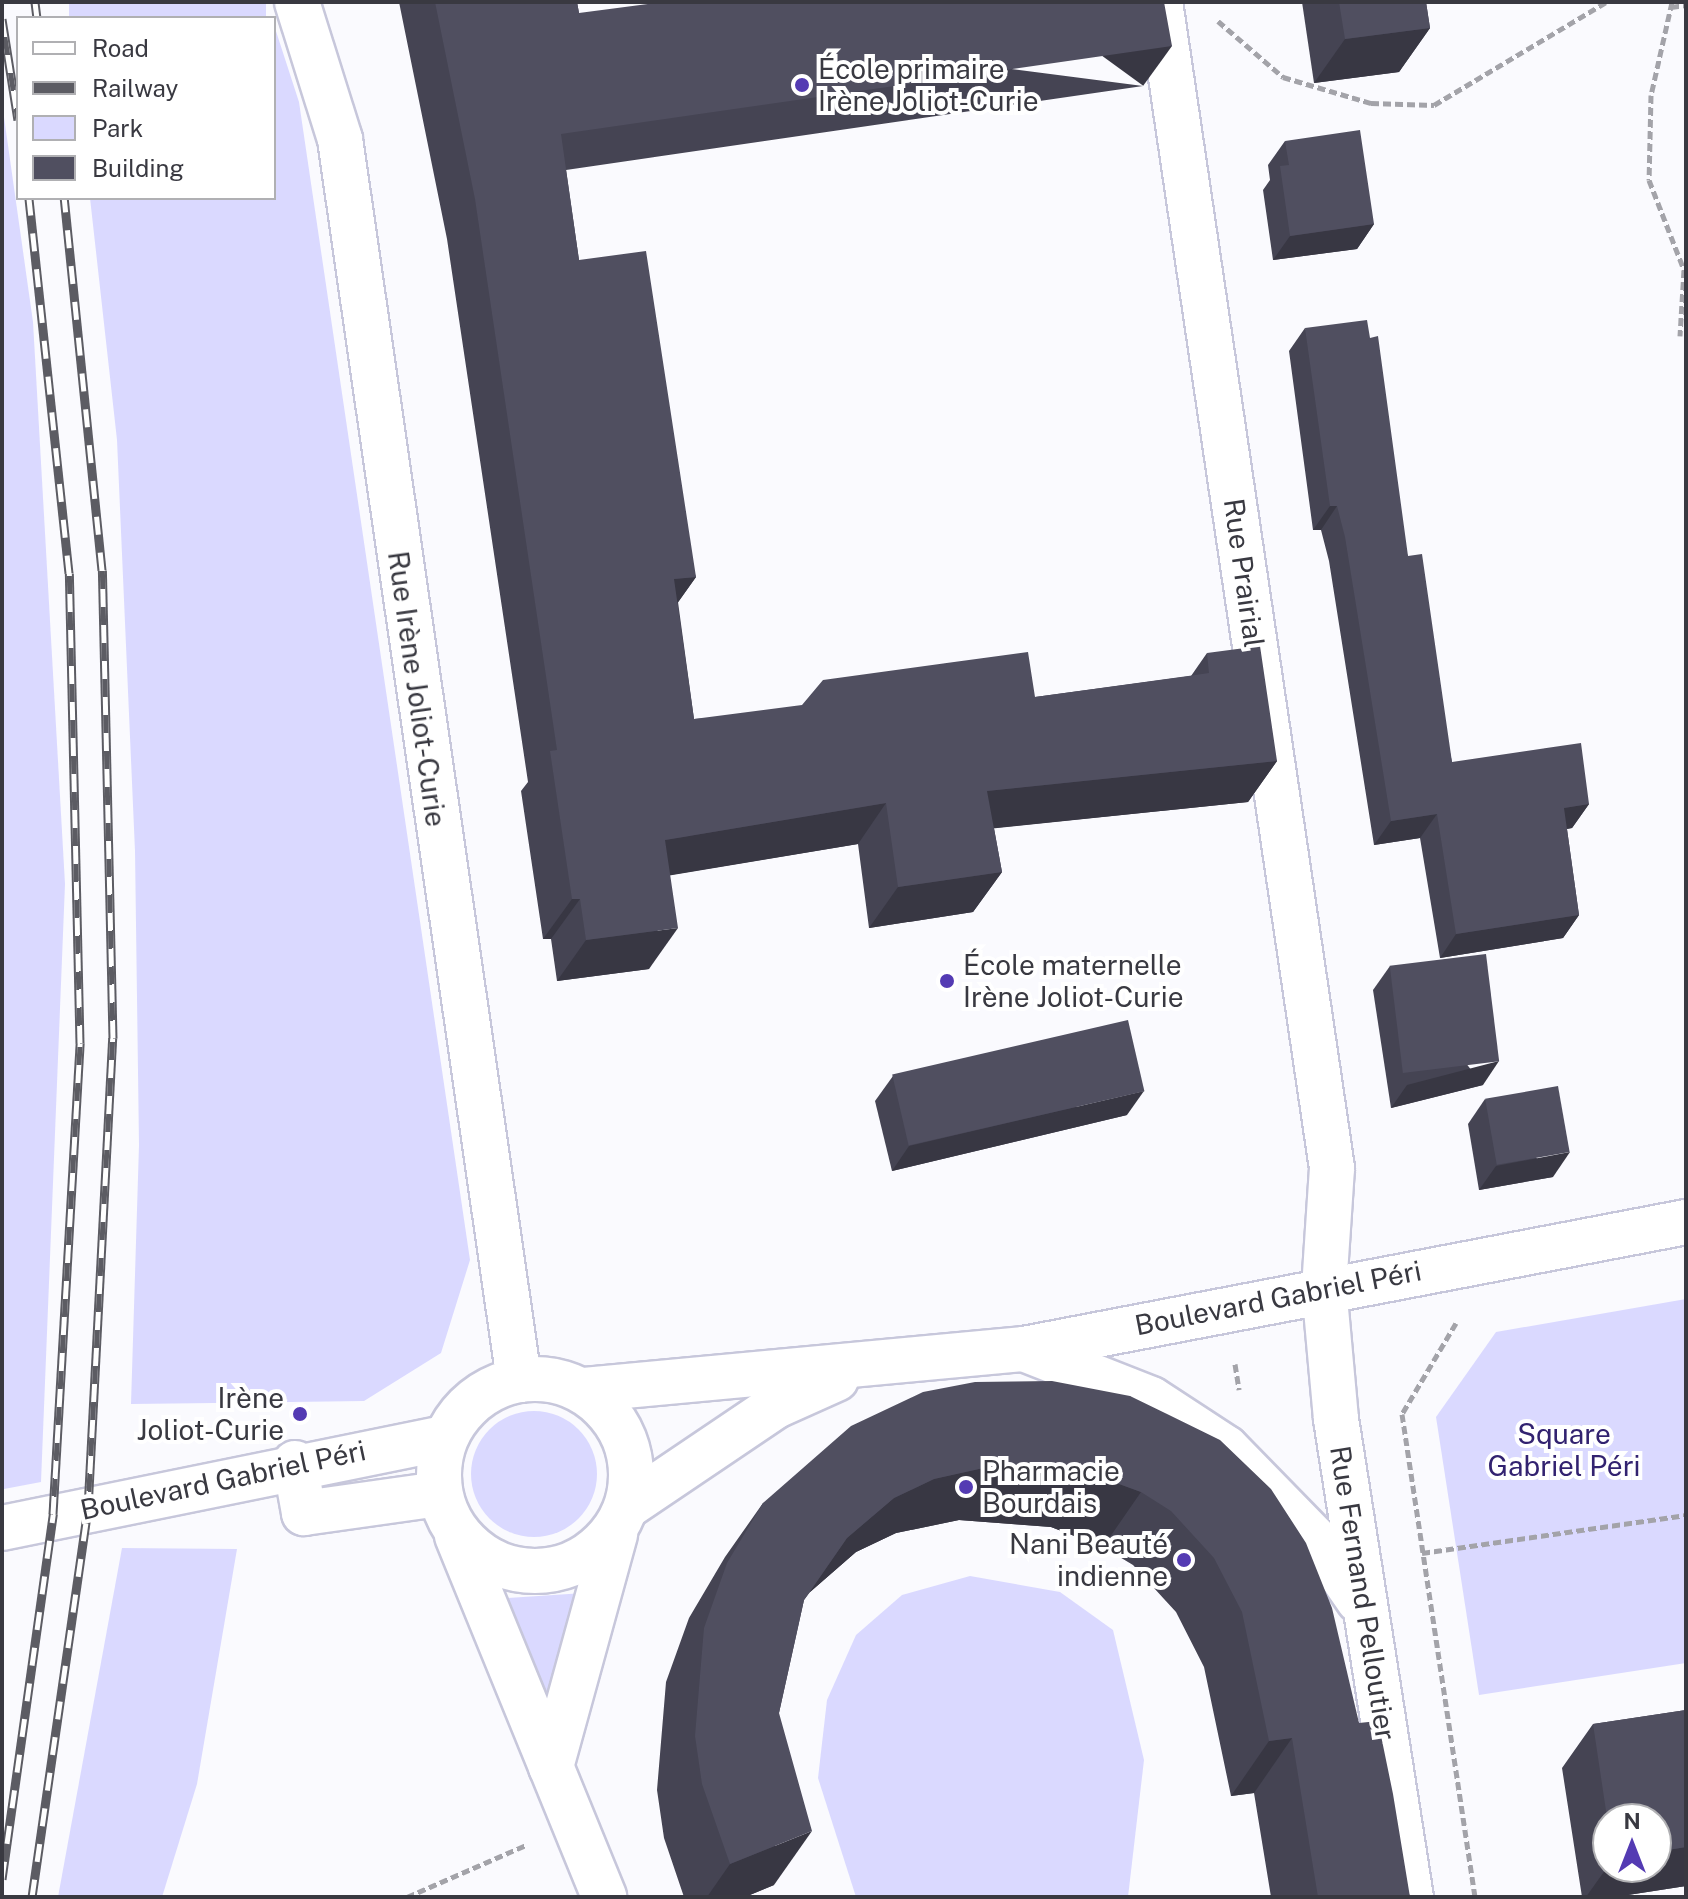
<!DOCTYPE html>
<meta charset="utf-8">
<style>
body{margin:0}
#map{position:relative;width:1688px;height:1899px;overflow:hidden;background:#fafafe;font-family:"Public Sans",sans-serif}
div>[style]{position:absolute}
.green>*{inset:0;background:#dad9ff;transform-origin:0 0}
.round{border-radius:50%}
.path>*{height:5px;margin-top:-2.5px;transform-origin:0;background:repeating-linear-gradient(90deg,#a3a3a9 0 8px,transparent 0 12px)}
.roads{filter:drop-shadow(2px 0 #c7c7db) drop-shadow(-2px 0 #c7c7db) drop-shadow(0 2px #c7c7db) drop-shadow(0 -2px #c7c7db)}
.minor>*{height:44px;margin:-22px;padding:0 22px;transform-origin:22px;border-radius:22px;background:#fff}
.minor>.ring{margin:-22px;padding:0;box-sizing:content-box;background:none;border:44px solid #fff;border-radius:50%}
.rail>*{height:9px;margin-top:-4.5px;transform-origin:0;background:repeating-linear-gradient(90deg,#fff 0 18px,#5c5c63 0 36px);box-sizing:border-box;border-block:2px solid #5c5c63}
.wall>*{inset:0;background:#454453}
.shaded-wall>*{inset:0;background:#383743;transform-origin:0 0}
.building>*{inset:0;background:#504f60;transform-origin:0 0}
.dots>*{width:22px;height:22px;translate:-50% -50%;box-sizing:border-box;border:4px solid #fff;border-radius:50%}
span{translate:-50% -50%;white-space:nowrap;text-align:center;line-height:1.15;-webkit-text-stroke:8px #fff;paint-order:stroke}
.poi-label{font-size:28px;color:#393941}
.left{translate:0 -50%;text-align:left}
.right{translate:-100% -50%;text-align:right}
.street-label{font-size:28px;color:#393941}
.park-label{font-size:28px;color:#322270}
.frame{position:absolute;inset:0;border:4px solid #393941;pointer-events:none}
.legend{position:absolute;left:16px;top:16px;width:260px;height:184px;box-sizing:border-box;background:#fff;border:2px solid #b0b0b3;margin:0;padding:10px 14px;list-style:none;font-size:24px;color:#393941}
.legend li{display:flex;align-items:center;gap:16px;height:40px}
.legend b{width:40px;border:2px solid #b0b0b3}
.north{position:absolute;left:1592px;top:1803px;width:80px;height:80px;box-sizing:border-box;background:#fff;border:2px solid #b0b0b3;border-radius:50%;rotate:0deg;font-size:22px;font-weight:700;line-height:32px;text-align:center;color:#393941}
.north::after{content:'';display:block;margin:auto;width:28px;height:36px;background:#543bb3;clip-path:polygon(50% 0,100% 100%,50% 72%,0 100%)}
</style>
<div id="map">
<div class="green">
<div style="left:69px;top:2px;width:197px;height:16px"></div>
<div style="clip-path:polygon(274px 25px,299px 102px,470px 1260px,441px 1353px,364px 1401px,131px 1404px,139px 1145px,135px 851px,117px 440px,90px 198px,274px 198px)"></div>
<div style="clip-path:polygon(2px 103px,33px 322px,65px 884px,41px 1482px,4px 1489px)"></div>
<div style="clip-path:polygon(1686px 1299px,1686px 1663px,1479px 1695px,1436px 1417px,1496px 1332px)"></div>
<div class="round" style="left:471px;top:1411px;width:126px;height:126px"></div>
<div style="clip-path:polygon(122px 1548px,237px 1549px,197px 1784px,162px 1897px,58px 1897px)"></div>
<div style="clip-path:polygon(970px 1576px,1060px 1592px,1113px 1630px,1144px 1760px,1128px 1897px,856px 1897px,818px 1778px,827px 1700px,856px 1635px,902px 1595px)"></div>
<div style="clip-path:polygon(584px 1593px,542px 1712px,507px 1598px)"></div>
</div>
<div class="path">
<div style="left:1672px;top:2px;width:95px;rotate:102.7deg"></div>
<div style="left:1651px;top:95px;width:85px;rotate:91.3deg"></div>
<div style="left:1649px;top:180px;width:97px;rotate:68.7deg"></div>
<div style="left:1684px;top:270px;width:66px;rotate:93.5deg"></div>
<div style="left:1671px;top:7px;width:15px;rotate:-8deg"></div>
<div style="left:1218px;top:21px;width:86px;rotate:40.7deg"></div>
<div style="left:1283px;top:77px;width:92px;rotate:16.5deg"></div>
<div style="left:1371px;top:103px;width:63px;rotate:1.8deg"></div>
<div style="left:1434px;top:105px;width:200px;rotate:-30.9deg"></div>
<div style="left:1456px;top:1323px;width:106px;rotate:120.7deg"></div>
<div style="left:1402px;top:1414px;width:488px;rotate:81.4deg"></div>
<div style="left:1235px;top:1364px;width:26px;rotate:81deg"></div>
<div style="left:1422px;top:1553px;width:267px;rotate:-8.2deg"></div>
<div style="left:407px;top:1897px;width:130px;rotate:-23.6deg"></div>
</div>
<div class="roads">
<div class="minor">
<div style="left:297px;top:2px;width:144px;rotate:72.6deg"></div>
<div style="left:340px;top:139px;width:1254px;rotate:81.79deg"></div>
<div style="left:1160px;top:2px;width:1179px;rotate:81.61deg"></div>
<div style="left:1332px;top:1168px;width:119px;rotate:93.8deg"></div>
<div style="left:1324px;top:1287px;width:133px;rotate:84.8deg"></div>
<div style="left:1336px;top:1419px;width:484px;rotate:81.1deg"></div>
<div style="left:1024px;top:1349px;width:136px;rotate:21.5deg"></div>
<div style="left:1151px;top:1399px;width:90px;rotate:33.2deg"></div>
<div style="left:1226px;top:1448px;width:133px;rotate:45.6deg"></div>
<div style="left:1319px;top:1543px;width:70px;rotate:55.4deg"></div>
<div class="ring" style="left:439px;top:1379px;width:148px;height:148px"></div>
<div style="left:582px;top:1390px;width:444px;rotate:-5.3deg"></div>
<div style="left:1024px;top:1349px;width:674px;rotate:-10.86deg"></div>
<div style="left:295px;top:1463px;width:51px;rotate:79.8deg"></div>
<div style="left:304px;top:1513px;width:136px;rotate:-8deg"></div>
<div style="left:629px;top:1505px;width:177px;rotate:-34deg"></div>
<div style="left:776px;top:1406px;width:66px;rotate:-24.2deg"></div>
<div style="left:2px;top:1528px;width:452px;rotate:-11.5deg"></div>
<div style="left:457px;top:1536px;width:390px;rotate:67.8deg"></div>
<div style="left:551px;top:1767px;width:242px;rotate:-74.6deg"></div>
</div>
</div>
<div class="rail">
<div style="left:35px;top:2px;width:16px;rotate:83deg"></div>
<div style="left:2px;top:19px;width:102px;rotate:81deg"></div>
<div style="left:2px;top:1879px;width:369px;rotate:-82deg"></div>
<div style="left:53px;top:1514px;width:472px;rotate:-86.7deg"></div>
<div style="left:80px;top:1043px;width:470px;rotate:-91.3deg"></div>
<div style="left:69px;top:573px;width:377px;rotate:-96.1deg"></div>
<div style="left:32px;top:1897px;width:392px;rotate:-81.8deg"></div>
<div style="left:88px;top:1509px;width:472px;rotate:-87deg"></div>
<div style="left:113px;top:1038px;width:468px;rotate:-91.3deg"></div>
<div style="left:102px;top:570px;width:374px;rotate:-95.8deg"></div>
</div>
<div class="wall">
<div style="clip-path:polygon(399px 2px,577px 2px,579px 13px,1143px 86px,566px 170px,579px 260px,696px 577px,678px 602px,694px 719px,1035px 697px,1191px 676px,1207px 653px,1277px 761px,1248px 802px,994px 828px,1002px 872px,973px 912px,869px 928px,858px 844px,670px 875px,649px 969px,557px 981px,551px 939px,543px 939px,521px 791px,528px 782px,447px 239px)"></div>
<div style="clip-path:polygon(1302px 2px,1426px 2px,1430px 28px,1399px 72px,1314px 83px)"></div>
<div style="clip-path:polygon(1285px 141px,1374px 224px,1357px 249px,1273px 260px,1263px 190px,1270px 180px,1268px 165px)"></div>
<div style="clip-path:polygon(1305px 328px,1408px 556px,1452px 762px,1589px 804px,1572px 828px,1567px 829px,1579px 915px,1563px 938px,1440px 958px,1420px 838px,1374px 845px,1329px 561px,1321px 530px,1313px 530px,1289px 351px)"></div>
<div style="clip-path:polygon(1390px 966px,1483px 1085px,1391px 1108px,1373px 990px)"></div>
<div style="clip-path:polygon(893px 1076px,1127px 1115px,892px 1171px,875px 1101px)"></div>
<div style="clip-path:polygon(1485px 1099px,1553px 1177px,1479px 1190px,1468px 1124px)"></div>
<div style="clip-path:polygon(1130px 1396px,1359px 1723px,1410px 1897px,1271px 1897px,1254px 1793px,1231px 1796px,1204px 1667px,1176px 1612px,1133px 1565px,1103px 1547px,1051px 1527px,959px 1520px,896px 1533px,856px 1552px,810px 1592px,804px 1600px,779px 1713px,774px 1885px,745px 1897px,684px 1897px,664px 1838px,657px 1790px,666px 1682px,689px 1618px,725px 1557px,763px 1503px)"></div>
<div style="clip-path:polygon(evenodd,1686px 1710px,1686px 1886px,1615px 1897px,1582px 1897px,1562px 1768px,1593px 1724px,1686px 1710px,1608px 1819px,1656px 1867px,1608px 1867px,1608px 1819px)"></div>
</div>
<div class="shaded-wall">
<div style="clip-path:polygon(1430px 28px,1399px 72px,1314px 83px,1345px 39px)"></div>
<div style="left:1172px;top:46px;width:49px;height:617px;rotate:126deg"></div>
<div style="clip-path:polygon(1374px 224px,1357px 249px,1273px 260px,1290px 236px)"></div>
<div style="clip-path:polygon(1330px 506px,1337px 506px,1321px 530px,1313px 530px)"></div>
<div style="clip-path:polygon(696px 577px,667px 618px,674px 579px)"></div>
<div style="clip-path:polygon(1277px 761px,1248px 802px,959px 832px,987px 791px)"></div>
<div style="clip-path:polygon(886px 803px,858px 844px,637px 881px,665px 840px)"></div>
<div style="clip-path:polygon(1589px 804px,1572px 828px,1547px 832px,1564px 808px)"></div>
<div style="clip-path:polygon(1437px 814px,1420px 838px,1374px 845px,1391px 821px)"></div>
<div style="clip-path:polygon(1002px 872px,973px 912px,869px 928px,898px 887px)"></div>
<div style="clip-path:polygon(572px 899px,580px 899px,551px 939px,543px 939px)"></div>
<div style="clip-path:polygon(1579px 915px,1563px 938px,1440px 958px,1456px 934px)"></div>
<div style="clip-path:polygon(678px 928px,649px 969px,557px 981px,586px 940px)"></div>
<div style="clip-path:polygon(1499px 1061px,1483px 1085px,1391px 1108px,1407px 1085px)"></div>
<div style="clip-path:polygon(1144px 1091px,1127px 1115px,892px 1171px,909px 1146px)"></div>
<div style="clip-path:polygon(1570px 1152px,1553px 1177px,1479px 1190px,1496px 1166px)"></div>
<div style="clip-path:polygon(997px 1465px,1089px 1473px,1141px 1492px,1103px 1547px,1051px 1527px,959px 1520px,896px 1533px,856px 1552px,809px 1593px,847px 1538px,894px 1498px,934px 1479px)"></div>
<div style="clip-path:polygon(1292px 1738px,1254px 1793px,1231px 1796px,1269px 1741px)"></div>
<div style="clip-path:polygon(812px 1831px,774px 1885px,745px 1897px,707px 1897px,730px 1864px)"></div>
<div style="clip-path:polygon(1686px 1847px,1686px 1886px,1615px 1897px,1586px 1897px,1608px 1866px,1608px 1867px,1656px 1867px,1656px 1852px)"></div>
</div>
<div class="building">
<div style="clip-path:polygon(435px 2px,577px 2px,579px 13px,663px 2px,1164px 2px,1172px 46px,561px 134px,579px 260px,646px 251px,696px 577px,674px 579px,694px 719px,802px 705px,823px 680px,1028px 652px,1035px 697px,1209px 673px,1207px 653px,1260px 646px,1277px 761px,987px 791px,1002px 872px,898px 887px,886px 803px,665px 840px,678px 928px,586px 940px,580px 899px,572px 899px,550px 751px,557px 750px,475px 199px)"></div>
<div style="clip-path:polygon(1339px 2px,1426px 2px,1430px 28px,1345px 39px)"></div>
<div style="clip-path:polygon(1360px 130px,1374px 224px,1290px 236px,1280px 166px,1289px 165px,1285px 141px)"></div>
<div style="clip-path:polygon(1367px 320px,1370px 338px,1378px 336px,1408px 556px,1422px 554px,1452px 762px,1581px 743px,1589px 804px,1564px 808px,1579px 915px,1456px 934px,1437px 814px,1391px 821px,1345px 537px,1337px 506px,1330px 506px,1305px 328px)"></div>
<div style="left:1486px;top:954px;width:108px;height:97px;rotate:83deg"></div>
<div style="left:1128px;top:1020px;width:73px;height:242px;rotate:77deg"></div>
<div style="left:1558px;top:1086px;width:67px;height:74px;rotate:80deg"></div>
<div style="clip-path:polygon(1052px 1381px,1130px 1396px,1220px 1440px,1271px 1489px,1306px 1543px,1332px 1608px,1359px 1723px,1378px 1721px,1393px 1794px,1410px 1897px,1318px 1897px,1292px 1738px,1269px 1741px,1242px 1612px,1214px 1558px,1171px 1511px,1141px 1492px,1089px 1473px,997px 1465px,934px 1479px,894px 1498px,847px 1538px,804px 1600px,779px 1713px,812px 1831px,730px 1864px,702px 1784px,695px 1736px,704px 1628px,727px 1563px,763px 1503px,851px 1426px,923px 1392px,975px 1382px)"></div>
<div style="clip-path:polygon(1686px 1710px,1686px 1847px,1656px 1852px,1656px 1819px,1608px 1819px,1608px 1824px,1593px 1724px)"></div>
</div>
<div class="dots">
<div style="left:802px;top:85px;background:#543bb3"></div>
<div style="left:947px;top:981px;background:#543bb3"></div>
<div style="left:300px;top:1414px;background:#543bb3"></div>
<div style="left:966px;top:1487px;background:#543bb3"></div>
<div style="left:1184px;top:1560px;background:#543bb3"></div>
</div>
<div class="poi-label">
<span class="left" style="left:818px;top:85px">École primaire<br>Irène Joliot-Curie</span>
<span class="left" style="left:963px;top:981px">École maternelle<br>Irène Joliot-Curie</span>
<span class="right" style="left:284px;top:1414px">Irène<br>Joliot-Curie</span>
<span class="left" style="left:982px;top:1487px">Pharmacie<br>Bourdais</span>
<span class="right" style="left:1168px;top:1560px">Nani Beauté<br>indienne</span>
</div>
<div class="street-label">
<span style="left:1244px;top:573px;rotate:82deg">Rue Prairial</span>
<span style="left:417px;top:689px;rotate:82deg">Rue Irène Joliot-Curie</span>
<span style="left:1278px;top:1298px;rotate:-11deg">Boulevard Gabriel Péri</span>
<span style="left:223px;top:1480px;rotate:-12deg">Boulevard Gabriel Péri</span>
<span style="left:1363px;top:1593px;rotate:81deg">Rue Fernand Pelloutier</span>
</div>
<div class="park-label">
<span style="left:1564px;top:1450px">Square<br>Gabriel Péri</span>
</div>
<div class="frame"></div>
<ul class="legend">
<li><b style="height:10px;background:#fff"></b>Road</li>
<li><b style="height:10px;background:#5c5c63"></b>Railway</li>
<li><b style="height:22px;background:#dad9ff"></b>Park</li>
<li><b style="height:22px;background:#504f60"></b>Building</li>
</ul>
<div class="north">N</div>
</div>
